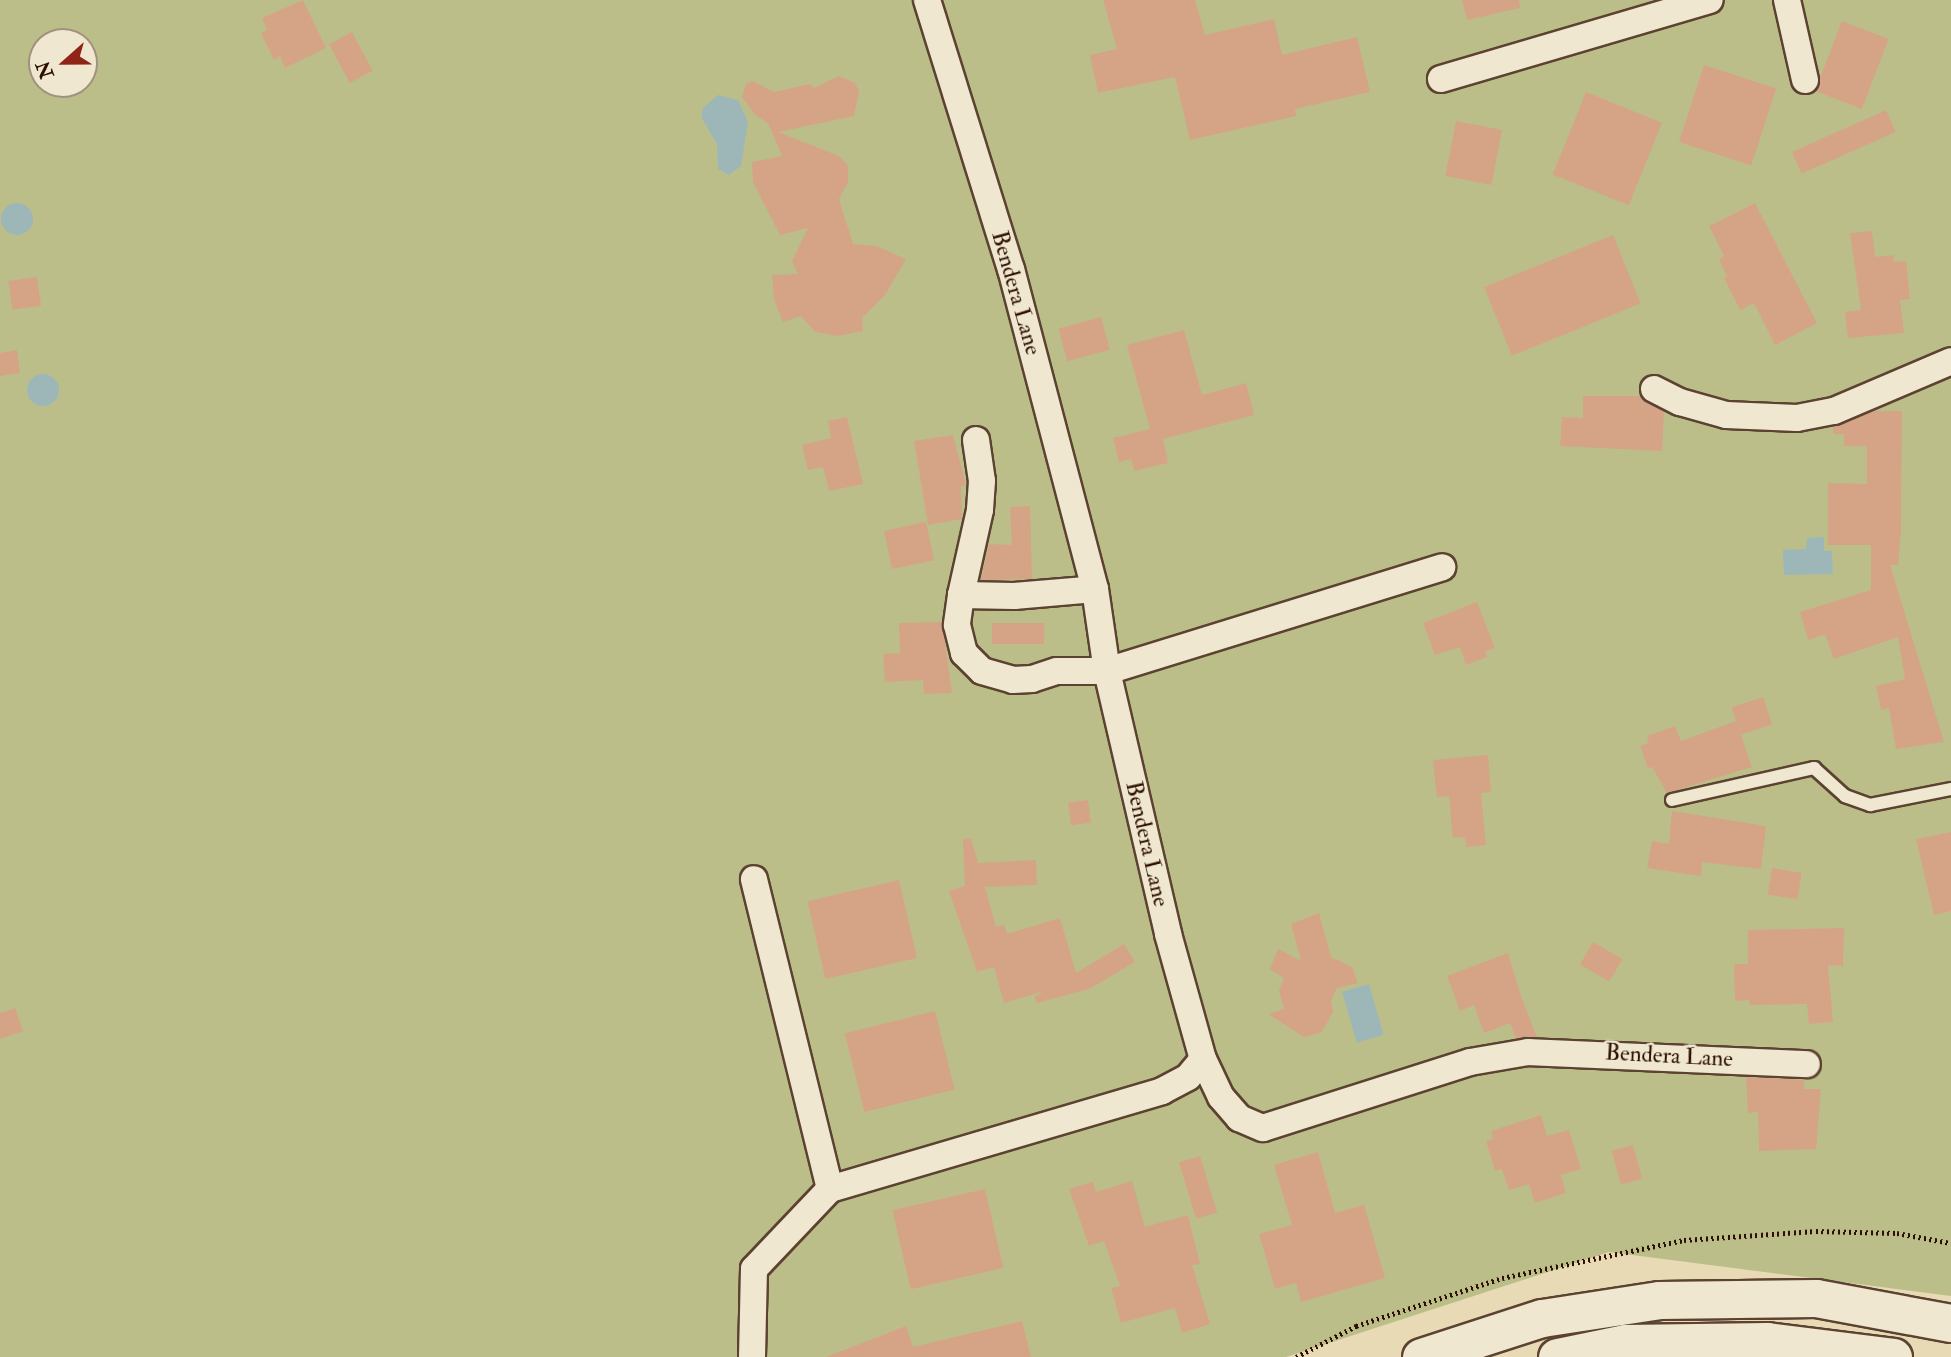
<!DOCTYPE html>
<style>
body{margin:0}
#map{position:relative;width:1951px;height:1357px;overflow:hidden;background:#e7dab5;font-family:"IM FELL Double Pica",serif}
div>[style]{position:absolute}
.green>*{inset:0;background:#bcbe8a}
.water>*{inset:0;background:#9db7b9;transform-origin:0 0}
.round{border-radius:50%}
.building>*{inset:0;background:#d5a487;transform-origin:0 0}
.path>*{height:4.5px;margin-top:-2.25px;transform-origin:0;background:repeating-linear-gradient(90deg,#2e1003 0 2px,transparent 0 5.5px)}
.roads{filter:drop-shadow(2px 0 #5c4230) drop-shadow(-2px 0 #5c4230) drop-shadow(0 2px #5c4230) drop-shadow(0 -2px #5c4230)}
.lane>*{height:12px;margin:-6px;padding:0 6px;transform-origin:6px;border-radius:6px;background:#efe7cf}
.street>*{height:26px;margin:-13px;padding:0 13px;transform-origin:13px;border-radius:13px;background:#efe7cf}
.secondary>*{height:37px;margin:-18.5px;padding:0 18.5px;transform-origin:18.5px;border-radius:18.5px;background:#efe7cf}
span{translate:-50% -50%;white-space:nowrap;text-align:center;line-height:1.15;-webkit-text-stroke:5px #efe7cf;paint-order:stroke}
.street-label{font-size:23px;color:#2e1003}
.north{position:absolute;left:28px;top:28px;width:70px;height:70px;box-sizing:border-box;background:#efe7cf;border:2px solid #a2917d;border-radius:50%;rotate:249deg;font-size:19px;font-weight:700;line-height:28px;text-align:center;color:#2e1003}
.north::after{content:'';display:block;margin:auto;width:24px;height:32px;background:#8f2418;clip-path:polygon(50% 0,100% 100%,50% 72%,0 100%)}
</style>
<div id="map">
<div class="green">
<div style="clip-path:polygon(evenodd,0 0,1951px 0,1951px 1296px,1609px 1252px,1286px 1357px,0 1357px,0 0,42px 42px,84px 42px,84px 84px,42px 84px,42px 42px)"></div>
</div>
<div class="water">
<div style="clip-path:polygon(718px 95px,738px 100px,748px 122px,741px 166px,729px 175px,718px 169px,717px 144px,701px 117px,703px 108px)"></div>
<div class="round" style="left:1px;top:203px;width:32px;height:32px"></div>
<div class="round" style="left:27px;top:374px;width:32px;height:32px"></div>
<div style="clip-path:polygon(1824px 537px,1824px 551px,1832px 551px,1833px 574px,1784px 575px,1783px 550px,1806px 549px,1807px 538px)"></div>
<div style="left:1369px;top:984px;width:53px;height:28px;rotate:74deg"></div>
</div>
<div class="building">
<div style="clip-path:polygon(303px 0,326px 48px,285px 68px,280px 56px,274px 60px,261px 33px,267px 30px,262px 18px)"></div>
<div style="clip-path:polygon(1103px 0,1195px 0,1205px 35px,1274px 19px,1282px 55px,1357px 37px,1370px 92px,1295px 109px,1296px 116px,1190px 140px,1175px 77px,1098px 93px,1090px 55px,1117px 49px)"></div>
<div style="clip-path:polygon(1462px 0,1519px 0,1520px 8px,1467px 20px)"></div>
<div style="left:1842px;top:21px;width:50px;height:75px;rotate:21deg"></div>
<div style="left:352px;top:32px;width:44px;height:26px;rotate:62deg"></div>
<div style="left:1704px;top:65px;width:76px;height:81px;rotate:18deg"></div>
<div style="clip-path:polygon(839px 76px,855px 83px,859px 91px,854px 116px,778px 132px,839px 156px,848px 165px,848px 182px,839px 199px,853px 244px,876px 246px,906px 259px,885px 295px,862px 318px,863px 331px,838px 336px,815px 332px,801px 316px,783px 322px,774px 300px,772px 275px,798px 274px,792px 261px,808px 228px,780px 235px,753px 182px,752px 162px,782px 156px,768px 123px,755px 115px,742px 97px,746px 84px,753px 81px,774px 92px,810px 84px,814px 88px)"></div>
<div style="left:1586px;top:92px;width:82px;height:89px;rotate:22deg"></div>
<div style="left:1886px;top:110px;width:24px;height:103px;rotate:66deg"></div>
<div style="left:1456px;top:121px;width:47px;height:56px;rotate:11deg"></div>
<div style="clip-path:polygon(1755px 203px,1817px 323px,1775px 345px,1754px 303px,1740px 310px,1724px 278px,1727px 276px,1719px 259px,1724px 256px,1709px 226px)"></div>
<div style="clip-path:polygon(1872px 231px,1875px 257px,1893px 255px,1894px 262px,1906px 261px,1910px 299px,1900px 300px,1904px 333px,1848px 338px,1845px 312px,1861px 310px,1850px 233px)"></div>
<div style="left:1613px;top:235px;width:74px;height:139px;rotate:68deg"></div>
<div style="left:37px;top:277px;width:29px;height:29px;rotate:82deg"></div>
<div style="left:1101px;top:317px;width:34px;height:44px;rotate:75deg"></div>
<div style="clip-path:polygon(1184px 330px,1202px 395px,1246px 383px,1254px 415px,1163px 439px,1168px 463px,1134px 471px,1131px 459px,1119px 462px,1113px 438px,1150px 429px,1127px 345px)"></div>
<div style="clip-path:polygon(17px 350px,20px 373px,0 376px,0 353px)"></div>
<div style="clip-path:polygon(1583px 396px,1640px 396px,1664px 412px,1662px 451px,1560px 446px,1562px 417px,1583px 418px)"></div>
<div style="clip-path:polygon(1874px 411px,1902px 411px,1901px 530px,1898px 565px,1890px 565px,1944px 742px,1896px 749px,1889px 708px,1881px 710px,1876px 686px,1905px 679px,1898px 637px,1834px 659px,1825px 634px,1808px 640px,1800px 612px,1871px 590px,1871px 545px,1828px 545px,1828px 483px,1867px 484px,1867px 446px,1844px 446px,1844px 434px,1833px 434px,1833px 427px)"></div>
<div style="clip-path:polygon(847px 417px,863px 484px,829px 491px,823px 467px,808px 470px,802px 445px,831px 438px,828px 421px)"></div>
<div style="clip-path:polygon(953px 435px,966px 485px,961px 487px,962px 519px,928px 525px,914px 441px)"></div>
<div style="clip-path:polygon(1030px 506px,1032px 579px,981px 580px,989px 544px,1012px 545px,1010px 507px)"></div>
<div style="left:926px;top:522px;width:39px;height:43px;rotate:78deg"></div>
<div style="clip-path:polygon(1477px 602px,1495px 648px,1485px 652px,1487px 657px,1466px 665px,1460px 647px,1435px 655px,1423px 623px)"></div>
<div style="clip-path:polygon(942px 622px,952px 693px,924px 694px,923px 680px,885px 682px,883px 654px,900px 653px,899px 623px)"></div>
<div style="left:992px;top:623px;width:52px;height:21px"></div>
<div style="left:1763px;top:697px;width:29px;height:33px;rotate:72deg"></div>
<div style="clip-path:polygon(1736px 721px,1752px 767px,1667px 793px,1652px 767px,1648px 768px,1640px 746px,1649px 743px,1647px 736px,1675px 726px,1681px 741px)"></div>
<div style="clip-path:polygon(1488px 755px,1491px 792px,1481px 793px,1486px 845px,1466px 847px,1465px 837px,1453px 838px,1449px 796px,1437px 797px,1433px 760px)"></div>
<div style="left:1088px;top:800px;width:23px;height:20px;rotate:83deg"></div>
<div style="clip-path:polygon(1672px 811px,1766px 826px,1761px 869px,1702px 862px,1701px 876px,1647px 868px,1652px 841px,1669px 844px)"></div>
<div style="clip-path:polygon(1951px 832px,1951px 911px,1934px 915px,1916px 839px)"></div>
<div style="clip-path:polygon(971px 838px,978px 863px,1036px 860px,1037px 885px,985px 887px,996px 927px,1004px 925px,1007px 934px,1060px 918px,1076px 973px,1124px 944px,1135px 962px,1089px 989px,1037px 1003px,1034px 997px,1044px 991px,1004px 1003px,994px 967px,977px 972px,949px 891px,965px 886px,963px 839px)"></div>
<div style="left:1772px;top:868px;width:30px;height:27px;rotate:9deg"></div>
<div style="left:899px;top:880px;width:80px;height:94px;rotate:77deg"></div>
<div style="clip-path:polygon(1319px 913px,1331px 957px,1352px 967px,1358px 983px,1337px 988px,1331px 1001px,1333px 1012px,1322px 1032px,1304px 1037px,1268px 1014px,1284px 1009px,1279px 990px,1284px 978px,1270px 969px,1278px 949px,1301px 961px,1291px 924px)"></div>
<div style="clip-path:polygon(1844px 928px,1843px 966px,1828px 965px,1833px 1022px,1809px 1024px,1807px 1004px,1750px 1005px,1749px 1000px,1735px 1001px,1734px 964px,1748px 964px,1748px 930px)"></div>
<div style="left:1593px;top:942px;width:34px;height:26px;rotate:30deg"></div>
<div style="clip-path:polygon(1508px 953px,1521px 996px,1537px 1037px,1516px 1038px,1510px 1023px,1484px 1033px,1474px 1005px,1460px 1011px,1447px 976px)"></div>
<div style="clip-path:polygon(15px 1008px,23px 1031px,0 1039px,0 1013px)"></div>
<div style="left:935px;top:1011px;width:81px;height:93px;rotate:76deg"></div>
<div style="clip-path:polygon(1746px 1077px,1804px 1080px,1804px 1089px,1821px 1089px,1816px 1149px,1759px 1151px,1758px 1112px,1748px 1113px)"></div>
<div style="clip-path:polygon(1541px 1115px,1547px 1136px,1569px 1130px,1581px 1169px,1561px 1175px,1566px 1193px,1535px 1203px,1529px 1184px,1509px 1190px,1502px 1169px,1495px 1171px,1486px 1141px,1493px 1139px,1491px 1131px)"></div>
<div style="left:1633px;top:1145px;width:35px;height:22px;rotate:75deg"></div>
<div style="clip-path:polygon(1318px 1152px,1335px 1213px,1364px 1205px,1385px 1278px,1301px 1302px,1296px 1283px,1275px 1289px,1259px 1234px,1292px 1225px,1274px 1165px)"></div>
<div style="left:1200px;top:1156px;width:59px;height:22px;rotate:73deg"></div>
<div style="clip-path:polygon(1132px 1181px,1145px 1227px,1188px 1215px,1200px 1264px,1192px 1265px,1210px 1324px,1182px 1333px,1175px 1308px,1121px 1323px,1111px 1288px,1120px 1286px,1104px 1241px,1089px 1246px,1069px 1189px,1093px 1182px,1096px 1192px)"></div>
<div style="left:985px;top:1189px;width:81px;height:95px;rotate:77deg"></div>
<div style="clip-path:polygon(1022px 1321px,1031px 1357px,826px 1357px,906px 1326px,913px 1347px)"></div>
</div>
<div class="path">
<div style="left:1296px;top:1357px;width:68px;rotate:-27.3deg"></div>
<div style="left:1356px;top:1326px;width:154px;rotate:-18.2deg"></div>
<div style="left:1502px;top:1278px;width:186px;rotate:-11.8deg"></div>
<div style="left:1684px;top:1240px;width:132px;rotate:-3.9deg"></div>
<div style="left:1816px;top:1231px;width:81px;rotate:1.4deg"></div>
<div style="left:1897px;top:1233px;width:55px;rotate:10.5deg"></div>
</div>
<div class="roads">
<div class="lane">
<div style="left:1672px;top:800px;width:146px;rotate:-12.7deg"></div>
<div style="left:1814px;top:768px;width:42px;rotate:42.1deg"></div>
<div style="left:1845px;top:796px;width:27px;rotate:20deg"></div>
<div style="left:1870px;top:805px;width:83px;rotate:-11.2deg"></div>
</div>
<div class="street">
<div style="left:927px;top:0;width:282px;rotate:72.7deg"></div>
<div style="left:1011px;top:269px;width:331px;rotate:75.3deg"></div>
<div style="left:1095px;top:589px;width:83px;rotate:81.7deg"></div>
<div style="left:1107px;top:671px;width:270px;rotate:76.9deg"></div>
<div style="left:1168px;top:934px;width:130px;rotate:74.4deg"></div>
<div style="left:1203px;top:1059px;width:42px;rotate:64.7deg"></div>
<div style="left:1221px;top:1097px;width:28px;rotate:49deg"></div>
<div style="left:1239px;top:1118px;width:26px;rotate:23deg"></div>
<div style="left:1263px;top:1128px;width:217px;rotate:-17.7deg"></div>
<div style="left:1470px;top:1062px;width:59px;rotate:-9.8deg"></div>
<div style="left:1528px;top:1052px;width:279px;rotate:2.5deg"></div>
<div style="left:1787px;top:0;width:82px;rotate:77.3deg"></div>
<div style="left:1441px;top:79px;width:280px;rotate:-16.4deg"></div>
<div style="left:1654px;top:389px;width:29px;rotate:27deg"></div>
<div style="left:1680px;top:402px;width:48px;rotate:15.8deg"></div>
<div style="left:1726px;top:415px;width:71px;rotate:2.4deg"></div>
<div style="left:1797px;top:418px;width:38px;rotate:-11deg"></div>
<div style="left:1834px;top:411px;width:127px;rotate:-23.1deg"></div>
<div style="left:976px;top:440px;width:41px;rotate:81.7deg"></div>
<div style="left:982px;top:481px;width:29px;rotate:94deg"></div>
<div style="left:980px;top:510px;width:87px;rotate:102.6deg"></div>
<div style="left:961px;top:595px;width:53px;rotate:1.1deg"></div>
<div style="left:1014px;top:596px;width:81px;rotate:-4.9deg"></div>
<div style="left:961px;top:595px;width:30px;rotate:98deg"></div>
<div style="left:957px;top:625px;width:29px;rotate:76deg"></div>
<div style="left:964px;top:653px;width:25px;rotate:45deg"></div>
<div style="left:982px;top:671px;width:32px;rotate:16deg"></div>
<div style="left:1013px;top:680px;width:19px;rotate:-3deg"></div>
<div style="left:1032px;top:679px;width:26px;rotate:-18deg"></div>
<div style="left:1057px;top:671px;width:50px"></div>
<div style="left:1107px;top:671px;width:351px;rotate:-17.2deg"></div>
<div style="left:830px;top:1189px;width:346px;rotate:-16.4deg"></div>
<div style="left:1162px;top:1091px;width:30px;rotate:-28deg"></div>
<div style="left:1188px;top:1077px;width:23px;rotate:-50deg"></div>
<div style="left:752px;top:1357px;width:88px;rotate:-88.7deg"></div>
<div style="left:754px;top:1269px;width:110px;rotate:-46.5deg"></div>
<div style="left:830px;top:1189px;width:319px;rotate:-103.8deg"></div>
</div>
<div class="secondary">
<div style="left:1421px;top:1357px;width:127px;rotate:-17.9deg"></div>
<div style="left:1542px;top:1318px;width:118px;rotate:-8.7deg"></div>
<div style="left:1659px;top:1300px;width:157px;rotate:-0.7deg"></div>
<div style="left:1816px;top:1298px;width:137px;rotate:10.5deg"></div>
<div style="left:1557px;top:1357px;width:69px;rotate:-11.6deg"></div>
<div style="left:1625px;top:1343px;width:142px;rotate:-0.8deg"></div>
<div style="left:1767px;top:1341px;width:127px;rotate:7.2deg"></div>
</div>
</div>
<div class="street-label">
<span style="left:1016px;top:293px;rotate:74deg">Bendera Lane</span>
<span style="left:1147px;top:844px;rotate:77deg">Bendera Lane</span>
<span style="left:1669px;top:1056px;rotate:3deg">Bendera Lane</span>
</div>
<div class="north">N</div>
</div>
